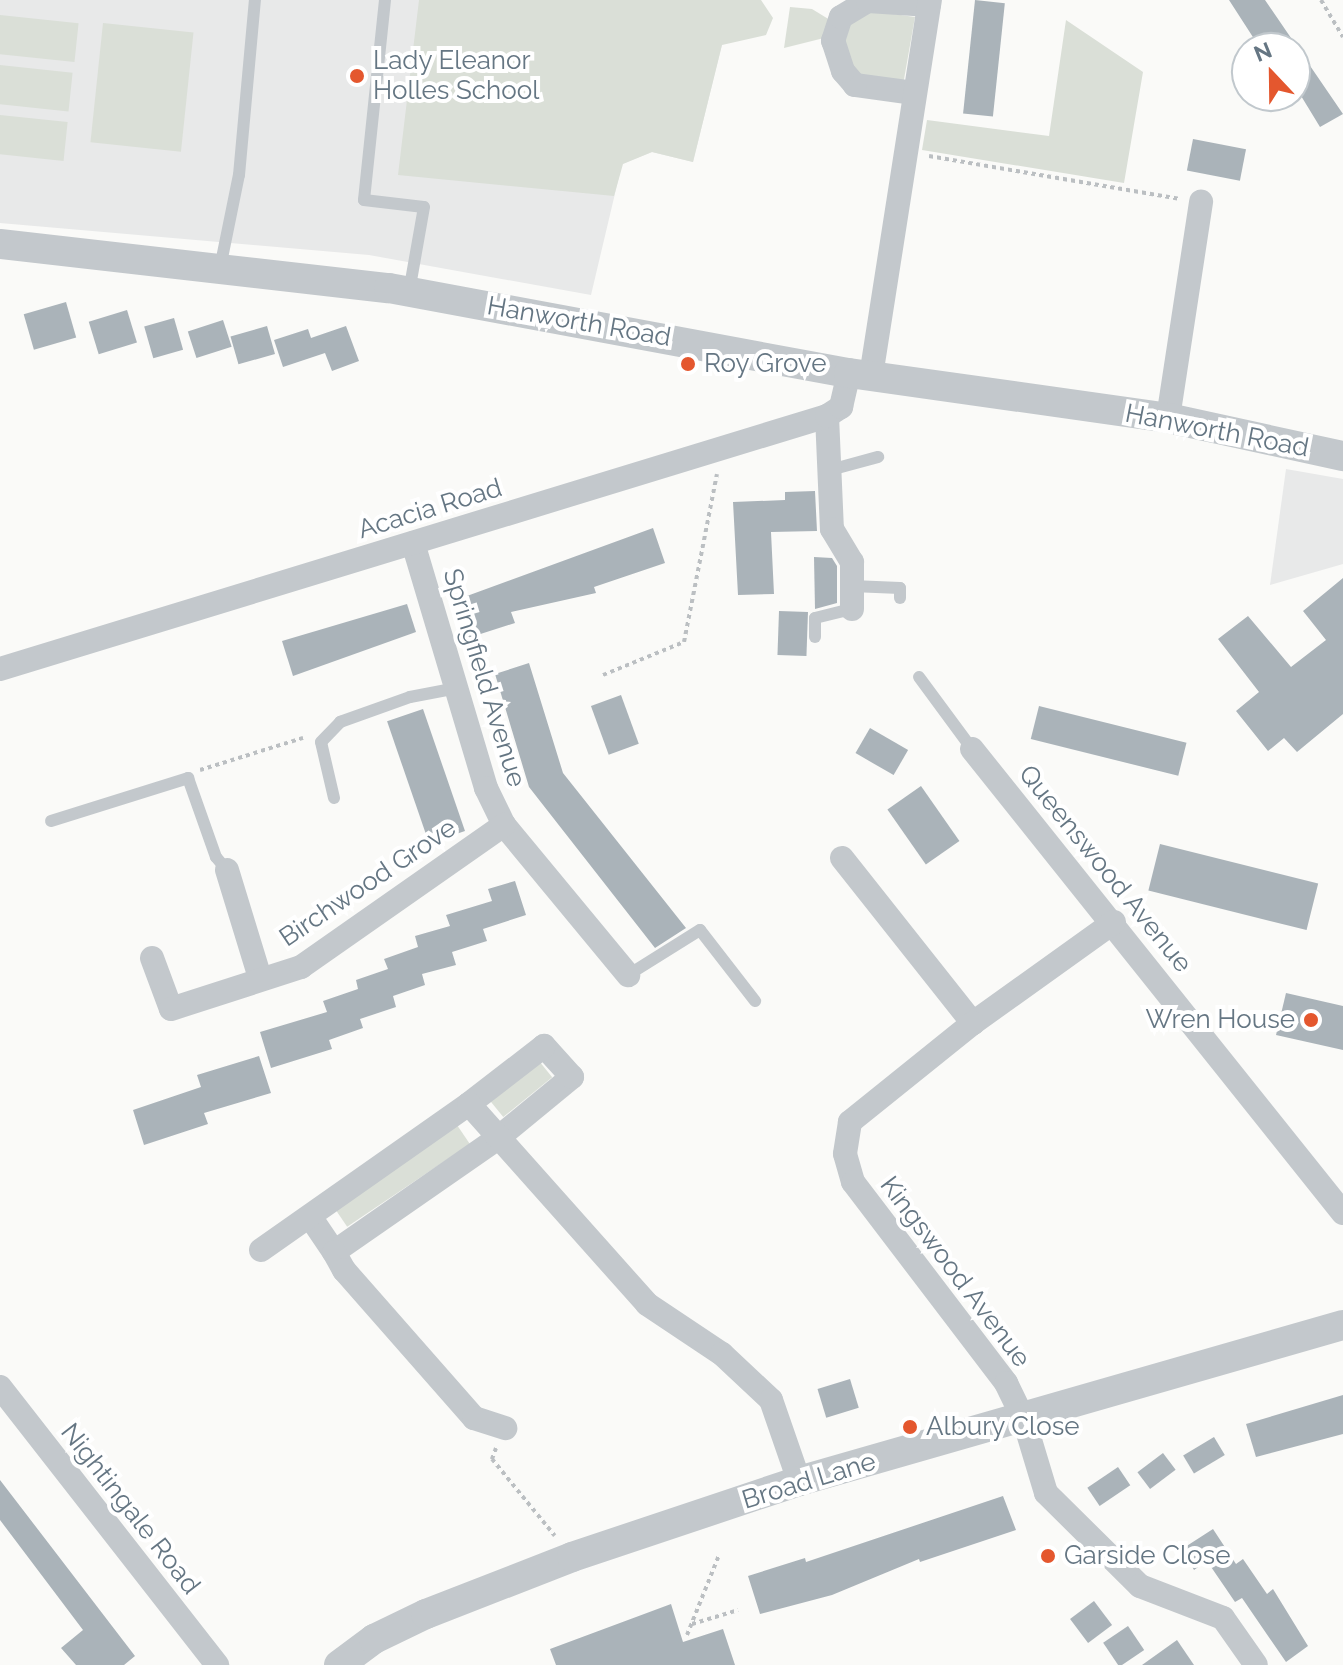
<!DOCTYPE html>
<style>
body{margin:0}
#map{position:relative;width:1343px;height:1665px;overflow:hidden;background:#fafaf8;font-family:Raleway,sans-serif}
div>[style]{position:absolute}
.built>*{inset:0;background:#e8e9e9}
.green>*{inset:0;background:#dadfd7;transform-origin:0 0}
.building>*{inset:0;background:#aab3b9;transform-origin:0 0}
.path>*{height:4px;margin-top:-2px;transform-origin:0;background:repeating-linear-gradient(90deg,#bbbfc2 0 4px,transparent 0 8px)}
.service>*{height:12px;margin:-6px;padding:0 6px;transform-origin:6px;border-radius:6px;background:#c3c8cc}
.minor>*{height:24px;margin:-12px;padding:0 12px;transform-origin:12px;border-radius:12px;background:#c3c8cc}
.tertiary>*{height:30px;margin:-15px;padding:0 15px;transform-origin:15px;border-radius:15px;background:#c3c8cc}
.dots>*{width:22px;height:22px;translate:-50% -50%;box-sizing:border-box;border:4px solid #fff;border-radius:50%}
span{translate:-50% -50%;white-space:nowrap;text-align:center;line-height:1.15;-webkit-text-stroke:8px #fff;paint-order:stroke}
.poi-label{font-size:26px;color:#657683}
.left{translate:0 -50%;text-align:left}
.right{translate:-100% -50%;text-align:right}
.street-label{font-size:26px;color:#657683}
.north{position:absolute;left:1231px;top:32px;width:80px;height:80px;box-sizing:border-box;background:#fff;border:2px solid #c1c8cd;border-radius:50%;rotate:338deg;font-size:22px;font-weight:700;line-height:32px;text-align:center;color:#657683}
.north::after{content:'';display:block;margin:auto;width:28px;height:36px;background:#e4572e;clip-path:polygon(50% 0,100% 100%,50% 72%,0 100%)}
</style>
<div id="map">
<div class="built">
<div style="clip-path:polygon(0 0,733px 0,693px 162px,652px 152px,622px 164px,591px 295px,369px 255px,0 223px)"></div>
<div style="clip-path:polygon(1286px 469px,1343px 479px,1343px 564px,1270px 585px)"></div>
</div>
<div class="green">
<div style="clip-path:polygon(419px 0,761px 0,773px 18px,766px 35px,722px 45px,693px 162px,652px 152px,623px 164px,614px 196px,398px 175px)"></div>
<div style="clip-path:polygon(790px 7px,812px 9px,830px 20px,824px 38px,784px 48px)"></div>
<div style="clip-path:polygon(872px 11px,915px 17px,903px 85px,860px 76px,847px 62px,842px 40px,851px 23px)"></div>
<div style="left:0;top:15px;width:79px;height:39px;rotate:6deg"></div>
<div style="clip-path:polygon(1066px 20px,1143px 72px,1124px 183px,922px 150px,927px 120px,1049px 136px)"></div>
<div style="left:103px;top:23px;width:91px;height:120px;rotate:6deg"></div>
<div style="left:0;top:65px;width:73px;height:39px;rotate:6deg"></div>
<div style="left:0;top:115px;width:68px;height:39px;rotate:6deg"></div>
<div style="left:539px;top:1061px;width:21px;height:63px;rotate:51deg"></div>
<div style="left:457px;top:1125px;width:23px;height:148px;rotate:56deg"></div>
</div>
<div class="building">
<div style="left:975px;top:0;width:30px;height:114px;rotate:6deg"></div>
<div style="clip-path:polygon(1229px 0,1265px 0,1343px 114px,1320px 127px,1295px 86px,1295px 48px,1260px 48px)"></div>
<div style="left:1193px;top:139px;width:54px;height:32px;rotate:11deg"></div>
<div style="left:66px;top:302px;width:37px;height:44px;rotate:74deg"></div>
<div style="left:127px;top:310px;width:34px;height:40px;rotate:73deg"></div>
<div style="left:174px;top:318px;width:33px;height:31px;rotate:74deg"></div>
<div style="left:223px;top:320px;width:28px;height:37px;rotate:72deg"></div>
<div style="left:267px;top:326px;width:29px;height:38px;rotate:74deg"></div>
<div style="clip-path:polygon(346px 326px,359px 361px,332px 371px,325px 353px,283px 367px,274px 340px,308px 329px,311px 338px)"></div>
<div style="clip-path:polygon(815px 491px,817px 531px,771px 532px,774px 594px,738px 595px,733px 502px,785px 500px,785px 492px)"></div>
<div style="clip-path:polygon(653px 528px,665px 563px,594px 587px,596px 593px,511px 612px,515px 623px,468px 638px,456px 600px)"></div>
<div style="clip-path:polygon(814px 557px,832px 558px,837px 566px,837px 603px,815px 609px)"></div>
<div style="clip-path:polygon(1343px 578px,1343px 714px,1297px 752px,1284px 738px,1268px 751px,1236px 711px,1259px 692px,1218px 639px,1248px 616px,1291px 667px,1326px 640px,1303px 611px)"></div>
<div style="clip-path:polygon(407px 604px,416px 632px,293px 676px,282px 641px)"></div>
<div style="left:779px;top:611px;width:29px;height:44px;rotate:2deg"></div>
<div style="clip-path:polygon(529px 663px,563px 773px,686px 928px,655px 948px,529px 787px,495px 674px)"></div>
<div style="left:621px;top:695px;width:52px;height:32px;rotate:70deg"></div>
<div style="left:1039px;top:706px;width:152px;height:34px;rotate:14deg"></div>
<div style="left:423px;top:709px;width:129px;height:38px;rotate:71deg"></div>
<div style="left:870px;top:728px;width:44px;height:29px;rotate:30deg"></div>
<div style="left:921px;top:786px;width:67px;height:41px;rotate:55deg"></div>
<div style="left:1160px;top:844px;width:163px;height:48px;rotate:14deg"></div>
<div style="clip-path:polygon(515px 881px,526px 915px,483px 929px,487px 941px,452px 952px,456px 965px,422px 974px,425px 985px,393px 996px,396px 1007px,360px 1019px,363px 1028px,329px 1040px,332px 1049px,271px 1068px,260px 1032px,327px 1012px,323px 1001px,358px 989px,356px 980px,388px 969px,384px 959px,418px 947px,415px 936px,450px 926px,446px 915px,492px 901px,488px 889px)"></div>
<div style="clip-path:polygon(1286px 993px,1343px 1006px,1343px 1050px,1276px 1035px)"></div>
<div style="clip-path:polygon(259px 1056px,271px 1093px,204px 1113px,208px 1124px,144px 1145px,133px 1110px,201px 1087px,197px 1075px)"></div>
<div style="left:850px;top:1379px;width:30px;height:34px;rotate:73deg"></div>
<div style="clip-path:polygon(1343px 1395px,1343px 1434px,1256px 1457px,1246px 1424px)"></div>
<div style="left:1214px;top:1437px;width:21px;height:36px;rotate:59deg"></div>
<div style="left:1163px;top:1453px;width:21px;height:32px;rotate:53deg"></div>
<div style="left:1118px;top:1467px;width:22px;height:37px;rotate:56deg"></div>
<div style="clip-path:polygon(0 1480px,135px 1656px,124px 1665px,76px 1665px,61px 1648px,83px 1630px,0 1520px)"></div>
<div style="clip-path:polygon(1003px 1496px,1016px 1530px,920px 1562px,919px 1559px,832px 1595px,760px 1614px,748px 1576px,805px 1558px,806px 1562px)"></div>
<div style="clip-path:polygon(1213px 1529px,1236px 1564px,1243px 1559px,1267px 1594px,1273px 1589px,1308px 1646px,1286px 1662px,1242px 1598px,1235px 1602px,1207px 1561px,1194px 1570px,1182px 1549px)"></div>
<div style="left:1094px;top:1601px;width:30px;height:30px;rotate:53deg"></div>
<div style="clip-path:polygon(671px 1604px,683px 1642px,723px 1629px,735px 1665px,556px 1665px,550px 1649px)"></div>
<div style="left:1128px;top:1626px;width:29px;height:30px;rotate:56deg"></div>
<div style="clip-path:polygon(1177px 1640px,1194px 1665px,1142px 1665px)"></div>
</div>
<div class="path">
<div style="left:1321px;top:0;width:43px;rotate:59.3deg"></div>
<div style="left:929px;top:156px;width:255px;rotate:9.7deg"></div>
<div style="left:603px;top:675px;width:87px;rotate:-22.2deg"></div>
<div style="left:684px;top:642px;width:171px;rotate:-78.9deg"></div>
<div style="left:200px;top:770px;width:108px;rotate:-17.3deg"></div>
<div style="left:496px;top:1448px;width:12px;rotate:110deg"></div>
<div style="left:492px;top:1459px;width:99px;rotate:50.7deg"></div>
<div style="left:692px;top:1624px;width:48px;rotate:-16.9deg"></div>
<div style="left:687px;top:1635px;width:86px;rotate:-68.2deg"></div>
</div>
<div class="service">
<div style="left:385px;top:0;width:201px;rotate:96deg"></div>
<div style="left:364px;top:200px;width:60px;rotate:6.7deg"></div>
<div style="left:424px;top:207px;width:86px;rotate:100deg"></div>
<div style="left:220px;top:268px;width:95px;rotate:-78.5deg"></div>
<div style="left:239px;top:175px;width:176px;rotate:-84.8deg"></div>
<div style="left:830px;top:470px;width:50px;rotate:-15.2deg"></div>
<div style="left:852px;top:586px;width:48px;rotate:2.4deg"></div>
<div style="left:900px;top:588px;width:10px;rotate:90deg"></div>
<div style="left:815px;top:637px;width:19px;rotate:-90deg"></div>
<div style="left:815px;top:618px;width:38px;rotate:-14deg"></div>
<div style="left:919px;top:677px;width:89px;rotate:53.6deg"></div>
<div style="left:334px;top:798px;width:57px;rotate:-103.1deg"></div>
<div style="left:321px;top:742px;width:28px;rotate:-46deg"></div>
<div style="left:340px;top:722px;width:74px;rotate:-19.7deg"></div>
<div style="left:410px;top:697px;width:48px;rotate:-10.8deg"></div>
<div style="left:51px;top:821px;width:144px;rotate:-17.4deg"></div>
<div style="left:188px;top:778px;width:84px;rotate:70.5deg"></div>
<div style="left:216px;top:857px;width:17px;rotate:50deg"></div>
<div style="left:628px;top:975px;width:85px;rotate:-32deg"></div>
<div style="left:700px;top:930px;width:90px;rotate:52.2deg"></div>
</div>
<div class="minor">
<div style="left:914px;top:93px;width:60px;rotate:-172.3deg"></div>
<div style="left:855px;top:85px;width:18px;rotate:-131deg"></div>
<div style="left:843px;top:71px;width:32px;rotate:-108deg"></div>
<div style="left:833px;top:41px;width:25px;rotate:-72deg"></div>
<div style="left:841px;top:17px;width:31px;rotate:-31deg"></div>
<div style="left:868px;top:1px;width:61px;rotate:3.8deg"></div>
<div style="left:871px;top:376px;width:381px;rotate:-81.1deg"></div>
<div style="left:827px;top:416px;width:113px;rotate:87.5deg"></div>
<div style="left:832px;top:529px;width:39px;rotate:59deg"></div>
<div style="left:852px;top:562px;width:47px;rotate:90deg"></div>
<div style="left:1168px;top:418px;width:219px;rotate:-81.3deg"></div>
<div style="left:413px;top:543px;width:256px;rotate:73.4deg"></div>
<div style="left:486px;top:788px;width:41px;rotate:64.1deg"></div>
<div style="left:504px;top:825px;width:195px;rotate:50.4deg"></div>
<div style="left:0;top:669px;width:865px;rotate:-17.01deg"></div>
<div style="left:827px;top:416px;width:17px;rotate:-33deg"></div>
<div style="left:841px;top:407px;width:35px;rotate:-77deg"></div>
<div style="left:972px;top:749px;width:594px;rotate:51.36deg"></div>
<div style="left:842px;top:858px;width:211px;rotate:51.6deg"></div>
<div style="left:227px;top:870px;width:113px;rotate:73deg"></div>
<div style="left:1114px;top:922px;width:173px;rotate:144.4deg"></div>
<div style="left:973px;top:1023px;width:158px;rotate:141.2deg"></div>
<div style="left:850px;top:1122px;width:32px;rotate:99deg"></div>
<div style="left:845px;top:1154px;width:29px;rotate:74deg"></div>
<div style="left:853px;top:1182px;width:253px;rotate:52.7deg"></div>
<div style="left:1006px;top:1383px;width:41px;rotate:64.1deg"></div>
<div style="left:1024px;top:1420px;width:76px;rotate:73.2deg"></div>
<div style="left:1046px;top:1493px;width:132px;rotate:44.7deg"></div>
<div style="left:1140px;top:1586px;width:89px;rotate:21.1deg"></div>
<div style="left:1223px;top:1618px;width:57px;rotate:54.9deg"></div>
<div style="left:152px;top:958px;width:54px;rotate:69.6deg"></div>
<div style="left:171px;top:1009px;width:137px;rotate:-17.9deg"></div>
<div style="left:301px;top:967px;width:248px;rotate:-35deg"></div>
<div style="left:311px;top:1218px;width:41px;rotate:55.9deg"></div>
<div style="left:334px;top:1252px;width:200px;rotate:-34.8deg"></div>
<div style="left:498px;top:1138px;width:96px;rotate:-39.5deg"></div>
<div style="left:572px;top:1077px;width:42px;rotate:-132.1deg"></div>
<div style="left:544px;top:1046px;width:95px;rotate:142.3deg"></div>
<div style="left:261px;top:1250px;width:254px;rotate:-35.1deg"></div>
<div style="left:469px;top:1104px;width:268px;rotate:48.3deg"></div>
<div style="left:647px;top:1304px;width:90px;rotate:33.7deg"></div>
<div style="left:722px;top:1354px;width:67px;rotate:43.2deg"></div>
<div style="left:771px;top:1400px;width:86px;rotate:70.9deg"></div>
<div style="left:334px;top:1252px;width:21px;rotate:61deg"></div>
<div style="left:344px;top:1270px;width:197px;rotate:48.7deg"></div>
<div style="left:474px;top:1418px;width:33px;rotate:18deg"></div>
<div style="left:0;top:1387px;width:353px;rotate:52deg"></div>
</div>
<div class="tertiary">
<div style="left:0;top:244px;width:391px;rotate:6.5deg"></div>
<div style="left:389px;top:288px;width:468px;rotate:10.5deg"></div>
<div style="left:849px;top:373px;width:322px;rotate:8deg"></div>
<div style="left:1168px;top:418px;width:179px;rotate:12.3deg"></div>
<div style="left:339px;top:1665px;width:44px;rotate:-36.6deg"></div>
<div style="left:374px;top:1639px;width:58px;rotate:-25.7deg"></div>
<div style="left:426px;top:1614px;width:157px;rotate:-21.3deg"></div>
<div style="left:572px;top:1557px;width:239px;rotate:-18.5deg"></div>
<div style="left:799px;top:1481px;width:566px;rotate:-16deg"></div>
</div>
<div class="dots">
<div style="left:357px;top:76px;background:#e4572e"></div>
<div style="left:688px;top:364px;background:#e4572e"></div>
<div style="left:1311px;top:1020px;background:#e4572e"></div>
<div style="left:910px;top:1427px;background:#e4572e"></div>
<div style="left:1048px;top:1556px;background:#e4572e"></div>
</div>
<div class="poi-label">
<span class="left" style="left:373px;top:76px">Lady Eleanor<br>Holles School</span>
<span class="left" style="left:704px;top:364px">Roy Grove</span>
<span class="right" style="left:1295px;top:1020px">Wren House</span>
<span class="left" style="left:926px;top:1427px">Albury Close</span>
<span class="left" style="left:1064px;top:1556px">Garside Close</span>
</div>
<div class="street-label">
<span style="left:579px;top:322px;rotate:10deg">Hanworth Road</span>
<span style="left:1217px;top:431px;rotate:11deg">Hanworth Road</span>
<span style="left:430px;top:509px;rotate:-17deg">Acacia Road</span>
<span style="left:484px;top:678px;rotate:73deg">Springfield Avenue</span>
<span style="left:1105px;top:869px;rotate:51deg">Queenswood Avenue</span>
<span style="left:368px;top:883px;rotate:-34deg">Birchwood Grove</span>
<span style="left:955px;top:1272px;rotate:53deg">Kingswood Avenue</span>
<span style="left:809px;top:1481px;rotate:-17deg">Broad Lane</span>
<span style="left:130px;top:1509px;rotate:52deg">Nightingale Road</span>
</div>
<div class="north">N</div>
</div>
